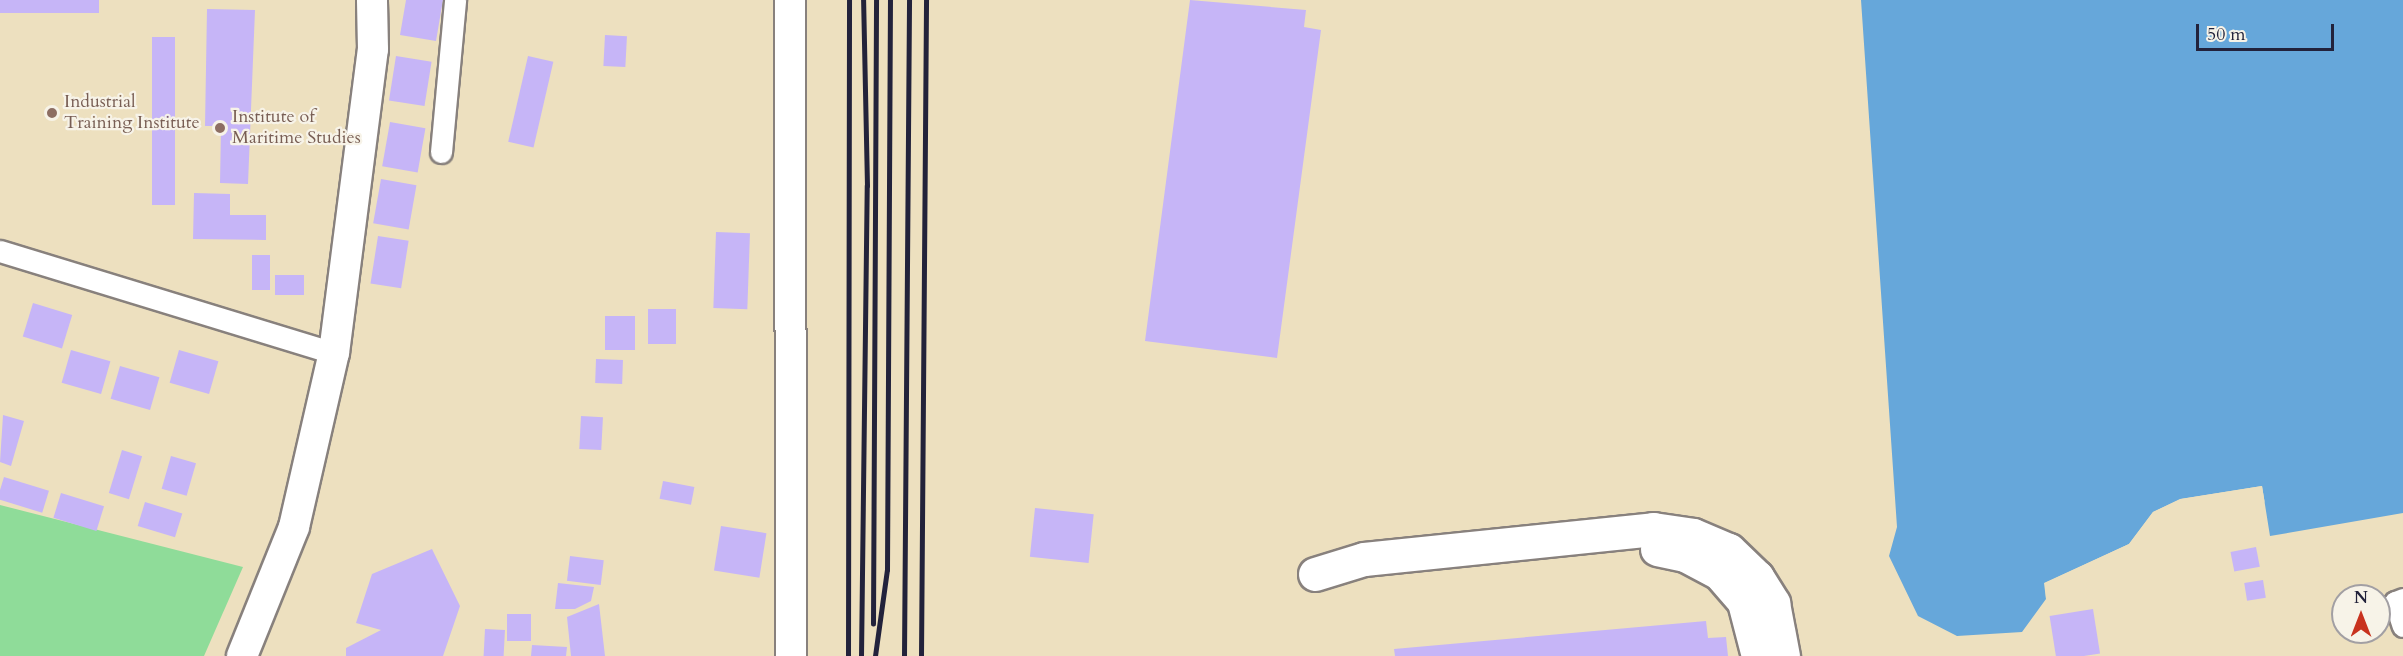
<!DOCTYPE html>
<style>
body{margin:0}
#map{position:relative;width:2403px;height:656px;overflow:hidden;background:#ede0bf;font-family:Cardo,serif}
div>[style]{position:absolute}
.green>*{inset:0;background:#8fdc99}
.water>*{inset:0;background:#66a7da}
.pier>*{inset:0;background:#ede0bf}
.building>*{inset:0;background:#c6b5f7;transform-origin:0 0}
.roads{filter:drop-shadow(2px 0 #88817d) drop-shadow(-2px 0 #88817d) drop-shadow(0 2px #88817d) drop-shadow(0 -2px #88817d)}
.street>*{height:21px;margin:-10.5px;padding:0 10.5px;transform-origin:10.5px;border-radius:10.5px;background:#fff}
.secondary>*{height:30px;margin:-15px;padding:0 15px;transform-origin:15px;border-radius:15px;background:#fff}
.highway>*{height:33px;margin:-16.5px;padding:0 16.5px;transform-origin:16.5px;border-radius:16.5px;background:#fff}
.rail>*{height:4.5px;margin:-2.25px;padding:0 2.25px;transform-origin:2.25px;border-radius:2.25px;background:#22223b}
.dots>*{width:16px;height:16px;translate:-50% -50%;box-sizing:border-box;border:3px solid #f7f3e8;border-radius:50%}
span{translate:-50% -50%;white-space:nowrap;text-align:center;line-height:1.15;-webkit-text-stroke:4.5px #f7f3e8;paint-order:stroke}
.education-label{font-size:18px;color:#785e54}
.left{translate:0 -50%;text-align:left}
.north{position:absolute;left:2331px;top:584px;width:60px;height:60px;box-sizing:border-box;background:#f7f3e8;border:2px solid #a29fa3;border-radius:50%;rotate:0deg;font-size:16px;font-weight:700;line-height:24px;text-align:center;color:#22223b}
.north::after{content:'';display:block;margin:auto;width:21px;height:27px;background:#c8321e;clip-path:polygon(50% 0,100% 100%,50% 72%,0 100%)}
.scale{position:absolute;left:2196px;top:24px;width:138px;height:27px;box-sizing:border-box;border:3px solid #22223b;border-top:0;padding-left:8px;font-size:18px;line-height:21px;white-space:nowrap;color:#22223b;-webkit-text-stroke:4px #f7f3e8;paint-order:stroke}
</style>
<div id="map">
<div class="green">
<div style="clip-path:polygon(0 505px,243px 567px,204px 656px,0 656px)"></div>
</div>
<div class="water">
<div style="clip-path:polygon(1861px 0,2403px 0,2403px 513px,2270px 536px,2262px 486px,2181px 499px,2153px 512px,2129px 544px,2045px 583px,2046px 599px,2022px 632px,1957px 636px,1918px 616px,1889px 556px,1897px 527px)"></div>
</div>
<div class="pier">
<div style="clip-path:polygon(2262px 486px,2265px 504px,2260px 489px,2181px 502px,2155px 515px,2131px 547px,2088px 571px,2048px 585px,2046px 599px,2044px 583px,2129px 544px,2153px 512px,2180px 499px)"></div>
</div>
<div class="building">
<div style="left:0;top:0;width:99px;height:13px"></div>
<div style="clip-path:polygon(406px 0,443px 0,436px 41px,400px 35px)"></div>
<div style="clip-path:polygon(1190px 0,1306px 10px,1304px 27px,1321px 30px,1277px 358px,1145px 341px)"></div>
<div style="clip-path:polygon(207px 9px,255px 10px,248px 184px,220px 183px,221px 126px,205px 126px)"></div>
<div style="left:605px;top:35px;width:22px;height:31px;rotate:3deg"></div>
<div style="left:152px;top:37px;width:23px;height:168px"></div>
<div style="left:396px;top:56px;width:36px;height:45px;rotate:9deg"></div>
<div style="left:528px;top:56px;width:26px;height:88px;rotate:13deg"></div>
<div style="left:390px;top:122px;width:36px;height:45px;rotate:10deg"></div>
<div style="left:381px;top:179px;width:36px;height:45px;rotate:10deg"></div>
<div style="clip-path:polygon(194px 193px,230px 194px,230px 215px,266px 215px,266px 240px,193px 239px)"></div>
<div style="left:716px;top:232px;width:34px;height:76px;rotate:2deg"></div>
<div style="left:378px;top:236px;width:31px;height:48px;rotate:9deg"></div>
<div style="left:252px;top:255px;width:18px;height:35px"></div>
<div style="left:304px;top:275px;width:20px;height:29px;rotate:90deg"></div>
<div style="left:33px;top:303px;width:41px;height:35px;rotate:17deg"></div>
<div style="left:648px;top:309px;width:28px;height:35px"></div>
<div style="left:605px;top:316px;width:30px;height:34px"></div>
<div style="left:71px;top:350px;width:41px;height:34px;rotate:16deg"></div>
<div style="left:179px;top:350px;width:41px;height:34px;rotate:16deg"></div>
<div style="left:596px;top:359px;width:27px;height:24px;rotate:2deg"></div>
<div style="left:120px;top:366px;width:41px;height:34px;rotate:16deg"></div>
<div style="clip-path:polygon(3px 415px,24px 421px,11px 466px,0 462px)"></div>
<div style="left:581px;top:416px;width:22px;height:33px;rotate:3deg"></div>
<div style="left:122px;top:450px;width:21px;height:45px;rotate:17deg"></div>
<div style="left:171px;top:456px;width:26px;height:34px;rotate:16deg"></div>
<div style="left:4px;top:477px;width:47px;height:23px;rotate:17deg"></div>
<div style="left:663px;top:481px;width:32px;height:18px;rotate:11deg"></div>
<div style="left:61px;top:493px;width:45px;height:26px;rotate:17deg"></div>
<div style="left:145px;top:502px;width:39px;height:25px;rotate:17deg"></div>
<div style="left:1035px;top:508px;width:59px;height:49px;rotate:6deg"></div>
<div style="left:721px;top:526px;width:46px;height:45px;rotate:9deg"></div>
<div style="left:2256px;top:547px;width:20px;height:26px;rotate:79deg"></div>
<div style="clip-path:polygon(432px 549px,460px 606px,443px 656px,346px 656px,346px 648px,381px 630px,356px 623px,372px 574px)"></div>
<div style="left:570px;top:556px;width:34px;height:25px;rotate:7deg"></div>
<div style="left:2263px;top:580px;width:18px;height:19px;rotate:81deg"></div>
<div style="clip-path:polygon(558px 583px,594px 587px,591px 601px,575px 609px,555px 609px)"></div>
<div style="clip-path:polygon(599px 604px,605px 656px,571px 656px,567px 617px)"></div>
<div style="left:2093px;top:609px;width:45px;height:44px;rotate:81deg"></div>
<div style="left:531px;top:614px;width:27px;height:24px;rotate:90deg"></div>
<div style="clip-path:polygon(1706px 621px,1708px 638px,1726px 637px,1728px 656px,1395px 656px,1394px 649px)"></div>
<div style="left:485px;top:629px;width:20px;height:27px;rotate:3deg"></div>
<div style="clip-path:polygon(532px 645px,567px 647px,566px 656px,531px 656px)"></div>
</div>
<div class="roads">
<div class="street">
<div style="left:441px;top:152px;width:153px;rotate:-84.7deg"></div>
<div style="left:0;top:251px;width:349px;rotate:17deg"></div>
<div style="left:2403px;top:599px;width:9px;rotate:159deg"></div>
<div style="left:2395px;top:602px;width:25px;rotate:72deg"></div>
</div>
<div class="secondary">
<div style="left:790px;top:0;width:656px;rotate:89.91deg"></div>
<div style="left:242px;top:656px;width:139px;rotate:-68deg"></div>
<div style="left:294px;top:527px;width:179px;rotate:-77.1deg"></div>
<div style="left:334px;top:353px;width:306px;rotate:-82.7deg"></div>
<div style="left:373px;top:49px;width:49px;rotate:-91.2deg"></div>
</div>
<div class="highway">
<div style="left:1657px;top:549px;width:29px;rotate:12deg"></div>
<div style="left:1685px;top:555px;width:40px;rotate:28deg"></div>
<div style="left:1720px;top:574px;width:37px;rotate:49deg"></div>
<div style="left:1744px;top:602px;width:56px;rotate:75.5deg"></div>
<div style="left:1315px;top:574px;width:51px;rotate:-17deg"></div>
<div style="left:1364px;top:559px;width:291px;rotate:-5.9deg"></div>
<div style="left:1653px;top:529px;width:40px;rotate:8.5deg"></div>
<div style="left:1693px;top:535px;width:39px;rotate:23deg"></div>
<div style="left:1729px;top:550px;width:39px;rotate:44deg"></div>
<div style="left:1757px;top:577px;width:31px;rotate:58deg"></div>
<div style="left:1773px;top:603px;width:54px;rotate:79.3deg"></div>
</div>
</div>
<div class="rail">
<div style="left:873px;top:624px;width:624px;rotate:-89.72deg"></div>
<div style="left:848px;top:656px;width:656px;rotate:-89.91deg"></div>
<div style="left:861px;top:656px;width:470px;rotate:-89.3deg"></div>
<div style="left:867px;top:186px;width:186px;rotate:-91.2deg"></div>
<div style="left:875px;top:656px;width:87px;rotate:-82.1deg"></div>
<div style="left:887px;top:570px;width:570px;rotate:-89.7deg"></div>
<div style="left:904px;top:656px;width:656px;rotate:-89.56deg"></div>
<div style="left:921px;top:656px;width:656px;rotate:-89.56deg"></div>
</div>
<div class="dots">
<div style="left:52px;top:113px;background:#8d6e63"></div>
<div style="left:220px;top:128px;background:#8d6e63"></div>
</div>
<div class="education-label">
<span class="left" style="left:64px;top:113px">Industrial<br>Training Institute</span>
<span class="left" style="left:232px;top:128px">Institute of<br>Maritime Studies</span>
</div>
<div class="north">N</div>
<div class="scale">50 m</div>
</div>
